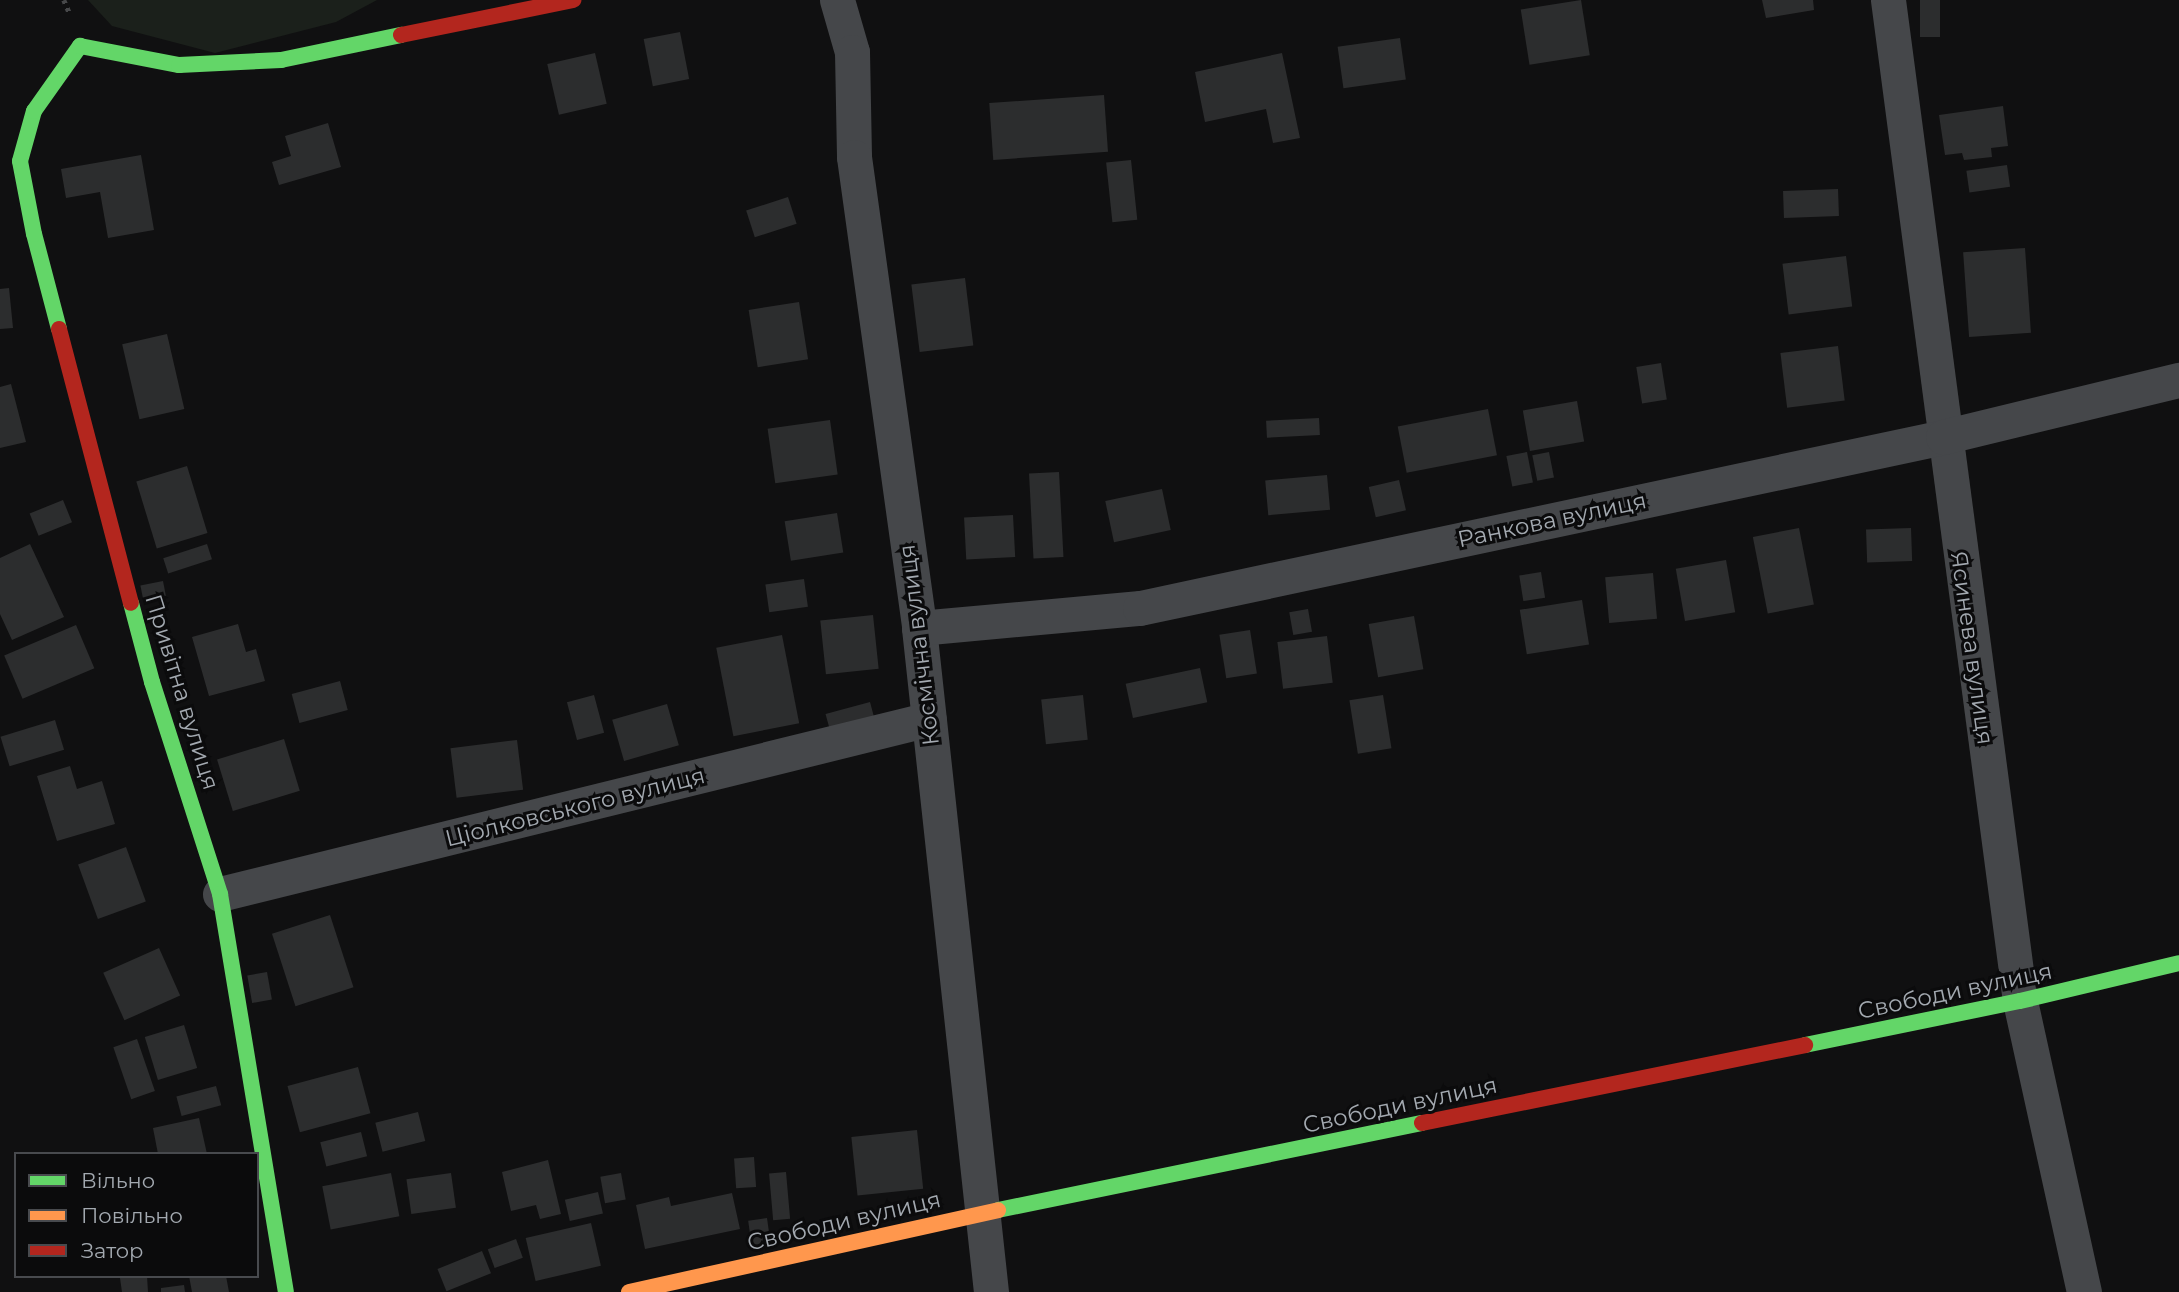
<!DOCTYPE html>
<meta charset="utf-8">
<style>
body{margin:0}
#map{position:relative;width:2179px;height:1292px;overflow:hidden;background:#101011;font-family:Montserrat,sans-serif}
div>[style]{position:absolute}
.green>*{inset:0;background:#1b201b}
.building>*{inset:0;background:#2c2d2e;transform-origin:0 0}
.path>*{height:4.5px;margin-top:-2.25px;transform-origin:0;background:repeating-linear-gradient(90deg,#47484a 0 3.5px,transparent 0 8.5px)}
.street>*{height:35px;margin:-17.5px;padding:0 17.5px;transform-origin:17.5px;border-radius:17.5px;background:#45474a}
.fast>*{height:16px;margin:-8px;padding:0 8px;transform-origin:8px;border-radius:8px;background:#63d668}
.slow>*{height:16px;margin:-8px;padding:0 8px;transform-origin:8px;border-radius:8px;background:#ff974d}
.jam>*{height:16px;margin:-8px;padding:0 8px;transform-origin:8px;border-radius:8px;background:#b3261e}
span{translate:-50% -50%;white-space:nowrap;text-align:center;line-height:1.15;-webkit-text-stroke:6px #0b0b0c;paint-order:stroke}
.street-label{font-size:23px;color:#a3a9b0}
.legend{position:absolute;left:14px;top:1152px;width:245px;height:126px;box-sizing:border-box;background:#0b0b0c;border:2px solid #484a4e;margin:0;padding:9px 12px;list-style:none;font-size:21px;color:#a3a9b0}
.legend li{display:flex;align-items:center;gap:14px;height:35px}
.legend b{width:35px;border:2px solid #484a4e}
</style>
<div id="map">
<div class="green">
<div style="clip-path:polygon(88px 0,377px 0,336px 22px,215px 53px,112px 26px)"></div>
</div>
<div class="building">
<div style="left:1581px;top:0;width:56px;height:61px;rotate:81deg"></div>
<div style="clip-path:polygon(1762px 0,1813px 0,1814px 10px,1766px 18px)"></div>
<div style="left:1920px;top:0;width:20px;height:37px"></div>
<div style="left:680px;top:32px;width:48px;height:37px;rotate:79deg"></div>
<div style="left:1400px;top:38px;width:42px;height:63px;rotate:82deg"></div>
<div style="left:595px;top:53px;width:52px;height:49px;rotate:77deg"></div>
<div style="clip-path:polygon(1282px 53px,1300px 138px,1273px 143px,1266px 109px,1205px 122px,1195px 72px)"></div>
<div style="left:1104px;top:95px;width:57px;height:115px;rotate:86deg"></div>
<div style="clip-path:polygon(2003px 106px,2008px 146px,1991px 148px,1992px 157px,1964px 160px,1962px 153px,1945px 155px,1939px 115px)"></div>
<div style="clip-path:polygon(328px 123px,341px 167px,279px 185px,272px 162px,291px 156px,285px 136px)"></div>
<div style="clip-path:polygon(141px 155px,154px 230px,108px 238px,100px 192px,66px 198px,61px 169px)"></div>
<div style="left:1131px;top:160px;width:60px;height:25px;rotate:84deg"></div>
<div style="left:2007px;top:165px;width:22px;height:41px;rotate:82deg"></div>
<div style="left:1838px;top:189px;width:27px;height:55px;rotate:88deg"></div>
<div style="left:788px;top:197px;width:28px;height:44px;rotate:72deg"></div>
<div style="left:2025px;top:248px;width:85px;height:62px;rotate:86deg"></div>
<div style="left:1846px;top:256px;width:51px;height:64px;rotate:83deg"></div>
<div style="left:965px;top:278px;width:68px;height:54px;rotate:83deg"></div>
<div style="clip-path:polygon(9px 288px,13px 328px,0 329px,0 289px)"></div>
<div style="left:799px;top:302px;width:58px;height:51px;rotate:81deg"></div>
<div style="left:167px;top:334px;width:77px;height:46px;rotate:77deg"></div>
<div style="left:1838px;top:346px;width:55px;height:58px;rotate:83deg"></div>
<div style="left:1661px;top:363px;width:37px;height:25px;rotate:81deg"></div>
<div style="clip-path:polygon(11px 384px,26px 442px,0 448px,0 387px)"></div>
<div style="left:1577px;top:401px;width:41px;height:55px;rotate:80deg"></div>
<div style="left:1488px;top:409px;width:47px;height:92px;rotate:79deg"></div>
<div style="left:1319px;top:418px;width:17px;height:53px;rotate:87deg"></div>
<div style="left:830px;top:420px;width:55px;height:63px;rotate:82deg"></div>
<div style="left:1527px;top:452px;width:31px;height:21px;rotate:79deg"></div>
<div style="left:1549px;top:452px;width:26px;height:17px;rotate:79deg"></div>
<div style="left:187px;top:466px;width:70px;height:53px;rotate:73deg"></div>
<div style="left:1059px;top:472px;width:85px;height:30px;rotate:87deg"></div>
<div style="left:1327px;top:475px;width:35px;height:62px;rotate:85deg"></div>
<div style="left:1399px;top:480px;width:31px;height:31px;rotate:77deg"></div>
<div style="left:1162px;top:489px;width:42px;height:58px;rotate:78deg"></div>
<div style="left:63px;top:500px;width:24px;height:36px;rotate:68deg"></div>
<div style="left:837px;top:513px;width:40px;height:53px;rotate:81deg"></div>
<div style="left:1013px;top:515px;width:42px;height:49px;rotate:87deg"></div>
<div style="left:1799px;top:528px;width:78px;height:47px;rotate:79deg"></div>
<div style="left:1911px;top:528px;width:33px;height:45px;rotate:88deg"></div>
<div style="clip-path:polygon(30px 544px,64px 617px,12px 640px,0 614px,0 558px)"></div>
<div style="left:207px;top:544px;width:16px;height:46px;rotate:72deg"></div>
<div style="left:1726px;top:560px;width:53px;height:51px;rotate:80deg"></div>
<div style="left:1541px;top:572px;width:26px;height:22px;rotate:81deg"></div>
<div style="left:1653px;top:573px;width:46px;height:48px;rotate:85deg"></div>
<div style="left:804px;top:579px;width:28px;height:39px;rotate:82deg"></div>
<div style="left:163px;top:581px;width:15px;height:23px;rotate:79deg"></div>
<div style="left:1582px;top:600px;width:45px;height:63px;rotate:81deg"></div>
<div style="left:1308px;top:609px;width:23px;height:19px;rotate:80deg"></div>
<div style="left:873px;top:615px;width:54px;height:53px;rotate:84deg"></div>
<div style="left:1414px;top:616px;width:54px;height:46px;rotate:80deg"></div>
<div style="clip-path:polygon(238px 624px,246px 652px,256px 649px,265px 681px,209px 696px,192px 637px)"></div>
<div style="left:76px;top:625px;width:47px;height:78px;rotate:67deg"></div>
<div style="left:1250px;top:630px;width:44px;height:31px;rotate:81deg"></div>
<div style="left:782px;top:635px;width:90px;height:67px;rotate:79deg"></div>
<div style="left:1327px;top:636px;width:47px;height:50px;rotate:83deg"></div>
<div style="left:1200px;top:668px;width:35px;height:76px;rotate:78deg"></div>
<div style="left:340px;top:681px;width:30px;height:50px;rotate:75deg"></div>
<div style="left:594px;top:695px;width:39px;height:28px;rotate:75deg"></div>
<div style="left:1083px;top:695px;width:45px;height:42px;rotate:84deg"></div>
<div style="left:1383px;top:695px;width:54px;height:34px;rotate:81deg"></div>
<div style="left:870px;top:702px;width:16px;height:46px;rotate:75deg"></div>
<div style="left:667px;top:704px;width:43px;height:57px;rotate:74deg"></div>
<div style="left:55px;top:720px;width:31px;height:57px;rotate:73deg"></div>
<div style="left:284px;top:739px;width:54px;height:70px;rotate:73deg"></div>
<div style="left:517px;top:740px;width:50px;height:67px;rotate:83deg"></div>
<div style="clip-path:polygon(70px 766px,77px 789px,102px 781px,115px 824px,57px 841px,37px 776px)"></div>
<div style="left:126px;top:847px;width:58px;height:51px;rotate:70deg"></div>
<div style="left:330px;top:915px;width:76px;height:61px;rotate:72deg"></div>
<div style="left:159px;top:948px;width:52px;height:61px;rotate:66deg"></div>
<div style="left:267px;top:972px;width:28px;height:20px;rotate:80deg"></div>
<div style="left:184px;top:1025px;width:45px;height:41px;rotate:73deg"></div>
<div style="left:137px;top:1039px;width:55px;height:25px;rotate:71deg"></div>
<div style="left:358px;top:1067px;width:48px;height:73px;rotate:75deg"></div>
<div style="left:216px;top:1086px;width:20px;height:41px;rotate:75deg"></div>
<div style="left:418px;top:1112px;width:30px;height:44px;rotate:76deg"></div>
<div style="clip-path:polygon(199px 1118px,207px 1154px,158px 1154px,153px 1128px)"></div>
<div style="left:917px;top:1130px;width:59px;height:66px;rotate:84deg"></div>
<div style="left:361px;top:1132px;width:25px;height:42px;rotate:76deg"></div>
<div style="left:754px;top:1157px;width:30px;height:20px;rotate:86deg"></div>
<div style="clip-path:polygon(548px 1160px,561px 1214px,540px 1219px,536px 1205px,511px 1211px,502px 1172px)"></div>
<div style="left:786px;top:1172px;width:47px;height:17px;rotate:85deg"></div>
<div style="left:391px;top:1173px;width:44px;height:70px;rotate:79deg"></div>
<div style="left:451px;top:1173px;width:35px;height:45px;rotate:82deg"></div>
<div style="left:621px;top:1173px;width:27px;height:21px;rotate:80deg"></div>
<div style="left:598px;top:1192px;width:22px;height:34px;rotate:77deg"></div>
<div style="clip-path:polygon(732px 1193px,740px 1229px,645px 1249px,636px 1205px,669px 1197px,671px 1206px)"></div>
<div style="left:767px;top:1218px;width:27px;height:19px;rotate:82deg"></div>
<div style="left:591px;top:1223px;width:44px;height:67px;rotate:77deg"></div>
<div style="left:516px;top:1239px;width:20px;height:30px;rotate:70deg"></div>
<div style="left:482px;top:1251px;width:24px;height:48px;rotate:68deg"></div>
<div style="clip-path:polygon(147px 1276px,148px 1292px,122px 1292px,120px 1278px)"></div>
<div style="clip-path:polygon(189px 1276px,226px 1276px,229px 1292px,192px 1292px)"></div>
<div style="clip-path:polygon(184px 1285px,185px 1292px,161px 1292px,161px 1288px)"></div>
</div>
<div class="path">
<div style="left:64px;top:0;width:13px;rotate:67deg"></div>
</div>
<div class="street">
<div style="left:837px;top:0;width:54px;rotate:73.9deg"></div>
<div style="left:852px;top:52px;width:105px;rotate:88.9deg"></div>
<div style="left:854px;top:157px;width:475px;rotate:82.1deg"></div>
<div style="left:919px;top:628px;width:668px;rotate:83.81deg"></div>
<div style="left:1888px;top:0;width:1010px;rotate:82.49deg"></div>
<div style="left:2020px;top:1001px;width:298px;rotate:77.6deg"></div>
<div style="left:919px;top:628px;width:222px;rotate:-5.2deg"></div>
<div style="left:1140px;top:608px;width:821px;rotate:-12.02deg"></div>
<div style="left:1943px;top:437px;width:243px;rotate:-13.6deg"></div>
<div style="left:220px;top:894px;width:730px;rotate:-13.86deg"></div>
</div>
<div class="fast">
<div style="left:59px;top:329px;width:98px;rotate:-104.7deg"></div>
<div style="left:34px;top:234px;width:74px;rotate:-100.9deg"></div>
<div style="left:20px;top:161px;width:52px;rotate:-74.4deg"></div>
<div style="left:34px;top:111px;width:80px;rotate:-54.7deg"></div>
<div style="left:80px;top:46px;width:101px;rotate:10.9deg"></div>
<div style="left:179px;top:65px;width:102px;rotate:-2.8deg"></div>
<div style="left:281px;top:60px;width:123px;rotate:-11.8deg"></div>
<div style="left:131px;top:603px;width:82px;rotate:75.1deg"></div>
<div style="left:152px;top:682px;width:223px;rotate:72.2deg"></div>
<div style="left:220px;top:894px;width:403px;rotate:80.6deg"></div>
<div style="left:1805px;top:1045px;width:219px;rotate:-11.6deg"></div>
<div style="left:2020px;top:1001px;width:163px;rotate:-13.4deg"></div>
<div style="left:998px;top:1210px;width:433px;rotate:-11.6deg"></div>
</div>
<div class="slow">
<div style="left:629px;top:1292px;width:378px;rotate:-12.5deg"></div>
</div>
<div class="jam">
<div style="left:401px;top:35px;width:176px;rotate:-11.5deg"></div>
<div style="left:59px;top:329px;width:283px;rotate:75.3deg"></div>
<div style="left:1422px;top:1123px;width:391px;rotate:-11.5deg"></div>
</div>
<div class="street-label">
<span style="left:1552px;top:520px;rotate:-12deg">Ранкова вулиця</span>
<span style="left:919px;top:645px;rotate:-97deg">Космічна вулиця</span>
<span style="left:1972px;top:648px;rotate:82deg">Ясинева вулиця</span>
<span style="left:182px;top:692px;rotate:73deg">Привітна вулиця</span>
<span style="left:575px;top:807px;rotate:-14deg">Ціолковського вулиця</span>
<span style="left:1955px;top:991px;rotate:-12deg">Свободи вулиця</span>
<span style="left:1400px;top:1105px;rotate:-12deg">Свободи вулиця</span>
<span style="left:844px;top:1221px;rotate:-13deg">Свободи вулиця</span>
</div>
<ul class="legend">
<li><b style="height:9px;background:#63d668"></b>Вільно</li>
<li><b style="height:9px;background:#ff974d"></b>Повільно</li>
<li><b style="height:9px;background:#b3261e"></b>Затор</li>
</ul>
</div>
